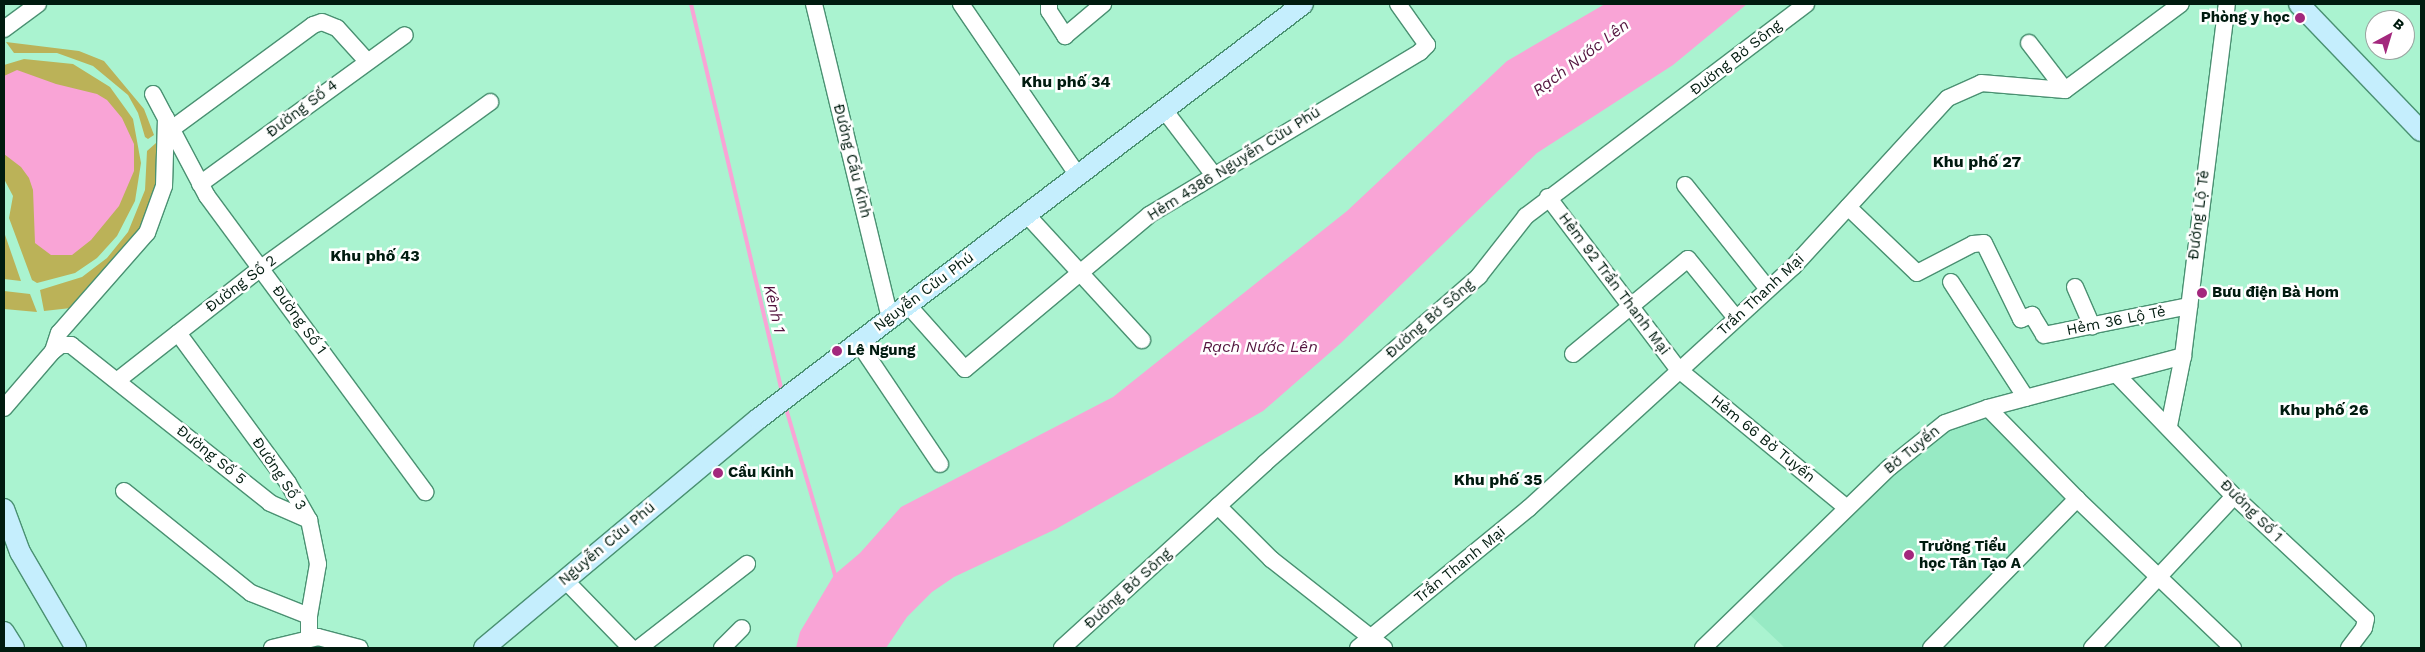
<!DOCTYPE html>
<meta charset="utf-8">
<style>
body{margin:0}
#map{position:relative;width:2425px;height:652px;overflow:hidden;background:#aaf3d0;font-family:"Work Sans",sans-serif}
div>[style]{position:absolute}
.built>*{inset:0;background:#97eac4}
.green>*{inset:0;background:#bbb258}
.water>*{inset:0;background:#f9a4d6}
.stream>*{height:4px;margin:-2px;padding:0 2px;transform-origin:2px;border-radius:2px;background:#f9a4d6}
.roads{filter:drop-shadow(1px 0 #4a9172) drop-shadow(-1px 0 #4a9172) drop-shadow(0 1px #4a9172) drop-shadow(0 -1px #4a9172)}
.minor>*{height:16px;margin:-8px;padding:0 8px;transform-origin:8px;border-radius:8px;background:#fff}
.major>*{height:20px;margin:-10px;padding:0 10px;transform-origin:10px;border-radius:10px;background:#c5eefd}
.dots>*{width:14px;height:14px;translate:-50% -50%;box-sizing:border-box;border:2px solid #fff;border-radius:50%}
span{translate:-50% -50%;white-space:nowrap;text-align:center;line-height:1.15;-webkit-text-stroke:5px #fff;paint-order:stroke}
.poi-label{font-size:15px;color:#001b0f;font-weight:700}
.right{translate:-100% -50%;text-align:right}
.left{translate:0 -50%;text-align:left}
.street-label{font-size:15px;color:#001b0f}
.water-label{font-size:16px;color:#53143e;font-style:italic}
.neighbourhood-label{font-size:16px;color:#001b0f;font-weight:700}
.frame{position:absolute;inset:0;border:5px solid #001b0f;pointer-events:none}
.north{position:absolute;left:2365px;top:10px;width:50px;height:50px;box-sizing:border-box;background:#fff;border:1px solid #99a49f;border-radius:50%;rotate:39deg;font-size:14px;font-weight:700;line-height:20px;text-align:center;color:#001b0f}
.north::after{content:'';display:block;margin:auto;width:18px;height:22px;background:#a3287d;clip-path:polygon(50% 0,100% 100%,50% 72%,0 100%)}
</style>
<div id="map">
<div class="built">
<div style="clip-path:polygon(1987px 415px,2070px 499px,1923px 648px,1785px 648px,1746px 611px,1889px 473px,1944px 429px)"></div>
</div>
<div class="green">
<div style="clip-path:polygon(6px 42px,79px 51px,104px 61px,144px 109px,154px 135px,148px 139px,145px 137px,138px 113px,128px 95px,93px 66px,57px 53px,14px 53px)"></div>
<div style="clip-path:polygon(24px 59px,73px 64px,110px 87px,133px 119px,141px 163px,135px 201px,117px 236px,97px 258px,75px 273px,37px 283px,32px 280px,9px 218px,13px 196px,4px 179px,4px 65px)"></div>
<div style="clip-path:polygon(156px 143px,160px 155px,158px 185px,140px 230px,71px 308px,44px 311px,40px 290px,82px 277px,107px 258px,128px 232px,145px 190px,147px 151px)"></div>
<div style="clip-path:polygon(4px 232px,21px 281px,4px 279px)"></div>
<div style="clip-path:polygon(4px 291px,30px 294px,37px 312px,4px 309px)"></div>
</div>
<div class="water">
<div style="clip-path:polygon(1605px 4px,1747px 4px,1673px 65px,1537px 153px,1341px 343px,1263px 411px,1056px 529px,954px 577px,932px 592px,907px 617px,886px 648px,796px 648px,800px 632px,834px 575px,860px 553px,901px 507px,1113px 397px,1347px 211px,1507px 61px)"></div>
<div style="clip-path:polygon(17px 70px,56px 84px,97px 94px,107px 100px,122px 118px,134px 144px,134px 171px,119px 206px,91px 240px,72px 255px,51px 255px,35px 243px,33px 190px,29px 178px,21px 167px,4px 154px,4px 76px)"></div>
</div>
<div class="stream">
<div style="left:691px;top:4px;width:400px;rotate:76.8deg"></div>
<div style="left:785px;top:405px;width:180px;rotate:73.6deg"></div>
</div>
<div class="roads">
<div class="minor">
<div style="left:814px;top:4px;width:322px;rotate:76.4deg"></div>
<div style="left:961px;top:4px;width:209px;rotate:55.7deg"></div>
<div style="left:1049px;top:4px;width:7px;rotate:90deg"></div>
<div style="left:1049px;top:11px;width:30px;rotate:57deg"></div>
<div style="left:1065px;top:36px;width:50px;rotate:-40.1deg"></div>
<div style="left:4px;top:29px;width:42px;rotate:-36.3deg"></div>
<div style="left:2029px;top:43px;width:59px;rotate:52.5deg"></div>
<div style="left:153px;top:94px;width:115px;rotate:62.1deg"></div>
<div style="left:207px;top:196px;width:368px;rotate:53.6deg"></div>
<div style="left:1165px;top:111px;width:79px;rotate:52.7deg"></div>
<div style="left:173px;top:128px;width:174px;rotate:-36.3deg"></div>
<div style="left:313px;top:25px;width:9px;rotate:-18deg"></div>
<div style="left:322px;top:22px;width:16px;rotate:22deg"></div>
<div style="left:337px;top:28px;width:45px;rotate:47.7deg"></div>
<div style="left:200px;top:184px;width:253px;rotate:-36deg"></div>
<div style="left:1685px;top:185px;width:133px;rotate:51.4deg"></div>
<div style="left:1548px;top:197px;width:217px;rotate:52.9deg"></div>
<div style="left:1679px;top:370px;width:217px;rotate:39.4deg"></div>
<div style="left:1848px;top:207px;width:95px;rotate:43.7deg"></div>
<div style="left:1917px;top:273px;width:63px;rotate:-27.4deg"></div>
<div style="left:1973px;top:244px;width:11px;rotate:-5deg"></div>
<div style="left:1984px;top:243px;width:85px;rotate:64deg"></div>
<div style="left:2021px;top:319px;width:12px;rotate:-20deg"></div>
<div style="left:2032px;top:315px;width:23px;rotate:59deg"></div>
<div style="left:2044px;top:335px;width:148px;rotate:-11.3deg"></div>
<div style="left:1027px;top:215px;width:170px;rotate:47.4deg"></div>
<div style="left:1951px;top:282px;width:138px;rotate:57.1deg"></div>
<div style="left:2075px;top:287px;width:43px;rotate:66.4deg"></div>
<div style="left:907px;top:304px;width:87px;rotate:48.3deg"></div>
<div style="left:965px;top:369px;width:240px;rotate:-39.9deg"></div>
<div style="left:1149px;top:215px;width:316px;rotate:-31deg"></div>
<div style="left:1420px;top:52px;width:10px;rotate:-45deg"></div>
<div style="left:1427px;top:45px;width:50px;rotate:-125.3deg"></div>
<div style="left:178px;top:333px;width:186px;rotate:53.7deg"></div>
<div style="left:288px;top:483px;width:43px;rotate:60.4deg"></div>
<div style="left:309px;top:520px;width:45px;rotate:78.4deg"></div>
<div style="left:318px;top:564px;width:53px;rotate:99.8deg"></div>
<div style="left:309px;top:616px;width:22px;rotate:90deg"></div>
<div style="left:858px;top:342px;width:147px;rotate:56.1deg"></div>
<div style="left:53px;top:351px;width:19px;rotate:-72deg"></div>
<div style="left:59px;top:333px;width:133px;rotate:-48.7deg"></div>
<div style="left:147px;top:233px;width:50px;rotate:-70.1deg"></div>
<div style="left:164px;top:186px;width:68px;rotate:-88.3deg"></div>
<div style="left:1573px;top:354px;width:149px;rotate:-39.6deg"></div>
<div style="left:1688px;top:259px;width:76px;rotate:50.9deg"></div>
<div style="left:2117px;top:375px;width:168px;rotate:46deg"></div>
<div style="left:2234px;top:496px;width:180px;rotate:43deg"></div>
<div style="left:2366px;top:619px;width:9px;rotate:103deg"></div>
<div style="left:2364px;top:628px;width:25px;rotate:127deg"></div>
<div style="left:118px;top:380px;width:182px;rotate:-38.1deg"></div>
<div style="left:261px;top:268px;width:283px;rotate:-35.9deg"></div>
<div style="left:4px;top:408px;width:75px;rotate:-49.3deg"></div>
<div style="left:53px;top:351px;width:10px;rotate:-37deg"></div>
<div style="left:61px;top:345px;width:10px"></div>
<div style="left:71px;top:345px;width:254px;rotate:38.4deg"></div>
<div style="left:270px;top:503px;width:43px;rotate:23.6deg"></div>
<div style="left:1988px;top:408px;width:127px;rotate:45.6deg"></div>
<div style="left:2077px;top:499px;width:216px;rotate:43.7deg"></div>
<div style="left:2169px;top:426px;width:71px;rotate:-78.7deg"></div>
<div style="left:2183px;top:356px;width:355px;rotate:-82.9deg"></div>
<div style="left:124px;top:491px;width:163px;rotate:38.8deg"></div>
<div style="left:251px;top:593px;width:62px;rotate:21.6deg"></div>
<div style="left:1218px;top:506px;width:75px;rotate:45deg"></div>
<div style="left:1271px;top:559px;width:144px;rotate:38.2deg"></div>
<div style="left:564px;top:579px;width:96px;rotate:45.8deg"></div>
<div style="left:272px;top:648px;width:47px;rotate:-13.4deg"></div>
<div style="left:318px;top:637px;width:43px;rotate:14.7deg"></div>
<div style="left:639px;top:648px;width:137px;rotate:-37.9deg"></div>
<div style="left:722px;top:648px;width:28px;rotate:-45deg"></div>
<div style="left:1062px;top:648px;width:275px;rotate:-42.3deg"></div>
<div style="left:1265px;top:463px;width:284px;rotate:-41.1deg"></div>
<div style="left:1479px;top:276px;width:76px;rotate:-51.9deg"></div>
<div style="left:1526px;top:216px;width:351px;rotate:-37.1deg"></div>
<div style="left:1358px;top:648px;width:221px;rotate:-39.3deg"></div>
<div style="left:1529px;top:508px;width:357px;rotate:-42.4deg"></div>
<div style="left:1793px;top:267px;width:229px;rotate:-47.5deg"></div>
<div style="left:1948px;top:98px;width:36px;rotate:-24deg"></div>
<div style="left:1981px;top:83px;width:84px;rotate:4.8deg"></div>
<div style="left:2065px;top:90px;width:144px;rotate:-36.6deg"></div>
<div style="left:1703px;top:648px;width:260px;rotate:-44.1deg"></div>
<div style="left:1890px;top:467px;width:70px;rotate:-38.7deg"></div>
<div style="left:1945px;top:423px;width:46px;rotate:-19.2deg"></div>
<div style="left:1988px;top:408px;width:202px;rotate:-14.9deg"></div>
<div style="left:1931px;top:648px;width:209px;rotate:-45.6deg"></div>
<div style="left:2092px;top:648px;width:208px;rotate:-46.9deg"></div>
</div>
<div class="major">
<div style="left:2299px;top:4px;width:176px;rotate:46.2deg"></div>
<div style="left:4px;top:509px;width:46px;rotate:69.6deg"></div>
<div style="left:20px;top:552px;width:111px;rotate:59.7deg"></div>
<div style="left:4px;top:632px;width:19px;rotate:58deg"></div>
<div style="left:484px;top:648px;width:357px;rotate:-39.9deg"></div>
<div style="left:758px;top:419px;width:685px;rotate:-37.29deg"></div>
</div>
</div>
<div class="dots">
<div style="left:2300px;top:18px;background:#a3287d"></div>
<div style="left:2202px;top:293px;background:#a3287d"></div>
<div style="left:837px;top:351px;background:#a3287d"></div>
<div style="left:718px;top:473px;background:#a3287d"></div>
<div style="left:1909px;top:555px;background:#a3287d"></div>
</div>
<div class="poi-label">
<span class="right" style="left:2290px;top:18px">Phòng y học</span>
<span class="left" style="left:2212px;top:293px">Bưu điện Bà Hom</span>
<span class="left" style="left:847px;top:351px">Lê Ngung</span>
<span class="left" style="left:728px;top:473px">Cầu Kinh</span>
<span class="left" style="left:1919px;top:555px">Trường Tiểu<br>học Tân Tạo A</span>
</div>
<div class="street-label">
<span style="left:1736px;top:58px;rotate:-38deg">Đường Bờ Sông</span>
<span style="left:302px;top:109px;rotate:-37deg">Đường Số 4</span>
<span style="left:852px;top:161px;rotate:76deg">Đường Cầu Kinh</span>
<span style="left:1234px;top:164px;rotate:-32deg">Hẻm 4386 Nguyễn Cửu Phú</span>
<span style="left:2199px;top:215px;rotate:-83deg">Đường Lộ Tẻ</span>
<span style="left:241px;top:284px;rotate:-37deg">Đường Số 2</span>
<span style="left:1614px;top:284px;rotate:53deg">Hẻm 92 Trần Thanh Mại</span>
<span style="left:924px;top:292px;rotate:-37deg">Nguyễn Cửu Phú</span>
<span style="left:1761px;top:295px;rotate:-43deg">Trần Thanh Mại</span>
<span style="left:1430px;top:319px;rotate:-41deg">Đường Bờ Sông</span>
<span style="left:299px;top:320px;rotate:54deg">Đường Số 1</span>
<span style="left:2116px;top:321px;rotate:-11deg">Hẻm 36 Lộ Tẻ</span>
<span style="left:1763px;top:439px;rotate:39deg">Hẻm 66 Bờ Tuyến</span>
<span style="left:1912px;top:450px;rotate:-39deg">Bờ Tuyến</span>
<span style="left:211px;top:455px;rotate:39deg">Đường Số 5</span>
<span style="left:279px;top:474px;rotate:56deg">Đường Số 3</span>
<span style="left:2251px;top:511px;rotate:45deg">Đường Số 1</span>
<span style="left:607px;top:544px;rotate:-40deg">Nguyễn Cửu Phú</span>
<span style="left:1460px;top:565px;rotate:-39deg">Trần Thanh Mại</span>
<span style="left:1128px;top:589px;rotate:-42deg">Đường Bờ Sông</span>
</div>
<div class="water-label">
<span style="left:1581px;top:58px;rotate:-37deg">Rạch Nước Lên</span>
<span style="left:774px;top:309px;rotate:77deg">Kênh 1</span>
<span style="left:1260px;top:347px">Rạch Nước Lên</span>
</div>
<div class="neighbourhood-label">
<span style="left:1066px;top:82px">Khu phố 34</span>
<span style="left:1977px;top:162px">Khu phố 27</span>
<span style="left:375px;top:256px">Khu phố 43</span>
<span style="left:2324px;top:410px">Khu phố 26</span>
<span style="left:1498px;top:480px">Khu phố 35</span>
</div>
<div class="frame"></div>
<div class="north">B</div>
</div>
